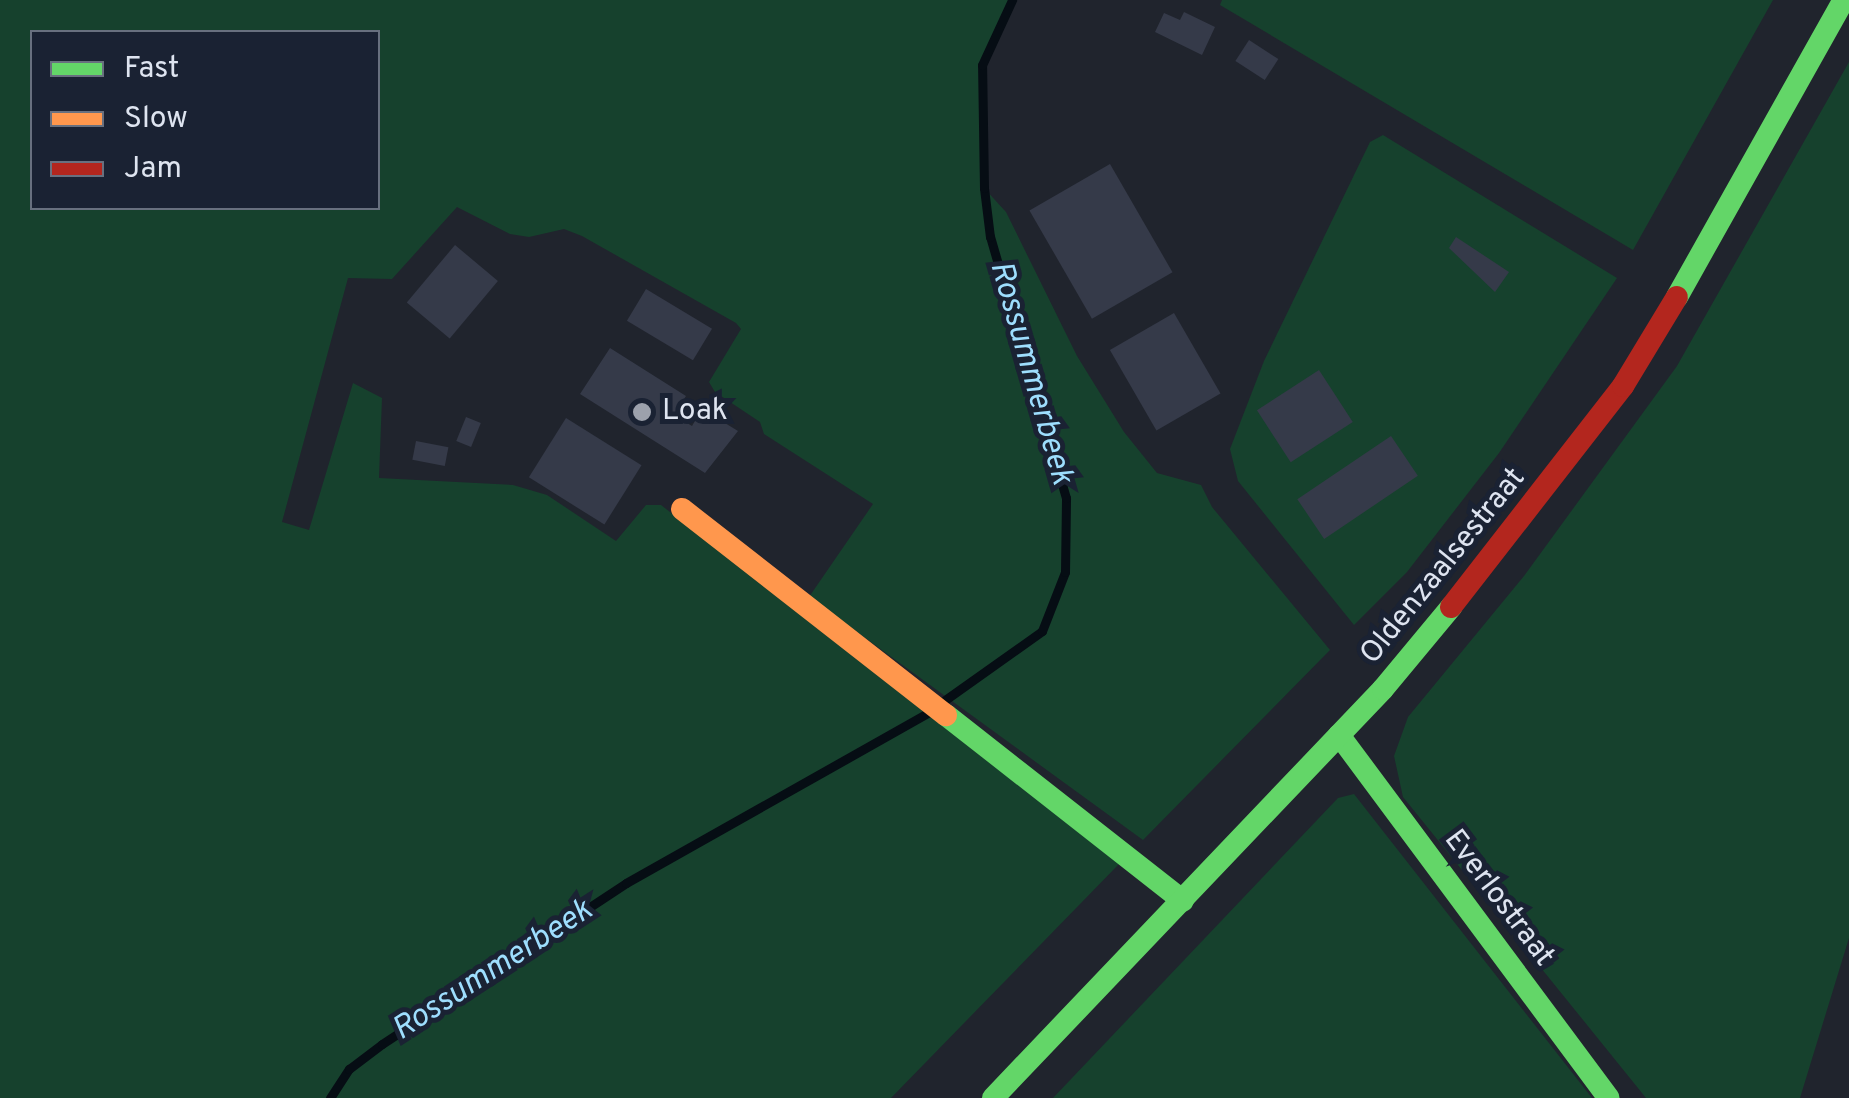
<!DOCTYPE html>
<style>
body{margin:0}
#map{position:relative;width:1849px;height:1098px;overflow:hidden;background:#20242d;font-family:Overpass,sans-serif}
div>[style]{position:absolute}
.green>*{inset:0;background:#16412d}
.stream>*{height:9px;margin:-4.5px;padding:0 4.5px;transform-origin:4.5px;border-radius:4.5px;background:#060d14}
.building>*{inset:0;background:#353a49;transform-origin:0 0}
.fast>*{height:22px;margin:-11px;padding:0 11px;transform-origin:11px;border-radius:11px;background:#63d668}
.slow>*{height:22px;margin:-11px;padding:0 11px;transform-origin:11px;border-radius:11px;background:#ff974d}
.jam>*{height:22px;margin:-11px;padding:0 11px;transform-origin:11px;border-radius:11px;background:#b3261e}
.dots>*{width:28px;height:28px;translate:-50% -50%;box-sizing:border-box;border:5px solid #1a2233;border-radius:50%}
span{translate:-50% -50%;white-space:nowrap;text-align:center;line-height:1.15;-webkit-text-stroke:10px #1a2233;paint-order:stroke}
.poi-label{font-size:30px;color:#dee4f0}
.left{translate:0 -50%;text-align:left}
.street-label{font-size:30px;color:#dee4f0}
.water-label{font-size:32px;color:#9edefe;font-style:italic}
.legend{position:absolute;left:30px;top:30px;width:350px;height:180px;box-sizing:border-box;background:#1a2233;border:2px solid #68707f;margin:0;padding:12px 18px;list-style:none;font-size:30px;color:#dee4f0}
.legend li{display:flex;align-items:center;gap:20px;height:50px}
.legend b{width:50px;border:2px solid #68707f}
</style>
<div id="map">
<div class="green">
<div style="clip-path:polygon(evenodd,0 0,1012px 0,982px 65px,984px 188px,1006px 212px,1077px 356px,1124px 432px,1157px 473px,1201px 485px,1212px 507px,1330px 650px,1143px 840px,809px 597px,873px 504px,764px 434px,760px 422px,715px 392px,709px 382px,741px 329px,736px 323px,582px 236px,564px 229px,529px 237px,510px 234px,457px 207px,392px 279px,348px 278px,282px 522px,309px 530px,353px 383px,382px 398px,379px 478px,513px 485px,547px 495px,616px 541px,646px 505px,661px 505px,1119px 864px,891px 1098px,0 1098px,0 0,32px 32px,378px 32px,378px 208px,32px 208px,32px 32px)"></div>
<div style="clip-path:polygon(1222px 0,1773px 0,1633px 250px,1220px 5px)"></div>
<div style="clip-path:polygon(1849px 62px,1849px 938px,1800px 1098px,1646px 1098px,1403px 797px,1394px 756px,1408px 717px,1524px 576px,1677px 366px)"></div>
<div style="clip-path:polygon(1383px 135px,1617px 278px,1499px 453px,1407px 572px,1354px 625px,1238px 481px,1230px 449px,1264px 361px,1370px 142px)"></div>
<div style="clip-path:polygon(1354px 794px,1592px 1098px,1053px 1098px,1338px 798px)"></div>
</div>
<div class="stream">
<div style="left:945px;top:700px;width:119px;rotate:-35.4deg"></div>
<div style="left:1042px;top:631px;width:63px;rotate:-68.7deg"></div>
<div style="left:1065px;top:572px;width:74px;rotate:-89.2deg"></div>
<div style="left:1066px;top:498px;width:272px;rotate:-106.2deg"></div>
<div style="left:990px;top:237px;width:49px;rotate:-97deg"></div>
<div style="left:984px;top:188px;width:123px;rotate:-90.9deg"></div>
<div style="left:982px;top:65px;width:72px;rotate:-65.2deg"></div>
<div style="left:330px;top:1098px;width:35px;rotate:-57deg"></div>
<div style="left:349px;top:1069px;width:41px;rotate:-37.1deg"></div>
<div style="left:382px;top:1044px;width:292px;rotate:-33.4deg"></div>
<div style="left:626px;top:883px;width:349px;rotate:-29.4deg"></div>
</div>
<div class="building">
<div style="clip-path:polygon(1184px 12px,1215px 27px,1202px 55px,1155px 32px,1164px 13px,1180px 20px)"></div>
<div style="left:1249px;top:40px;width:35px;height:25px;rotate:33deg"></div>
<div style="left:1110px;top:164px;width:125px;height:93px;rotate:60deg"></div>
<div style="clip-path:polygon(1456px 237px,1509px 272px,1495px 292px,1449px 248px)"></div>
<div style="left:455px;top:245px;width:56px;height:75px;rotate:40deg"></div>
<div style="left:646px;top:289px;width:77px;height:37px;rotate:31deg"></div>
<div style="left:1174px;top:313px;width:93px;height:74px;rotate:60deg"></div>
<div style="clip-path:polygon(610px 348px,686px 396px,674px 415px,692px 426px,702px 409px,738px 431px,705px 473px,580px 394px)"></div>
<div style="left:1319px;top:370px;width:62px;height:74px;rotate:57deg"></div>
<div style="left:466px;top:417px;width:16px;height:26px;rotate:22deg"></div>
<div style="left:566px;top:418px;width:89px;height:70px;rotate:32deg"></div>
<div style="left:1391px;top:436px;width:48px;height:113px;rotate:56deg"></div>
<div style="left:416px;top:441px;width:33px;height:19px;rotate:11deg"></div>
</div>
<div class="fast">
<div style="left:1677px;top:297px;width:341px;rotate:-60.7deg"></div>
<div style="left:946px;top:715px;width:301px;rotate:38.1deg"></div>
<div style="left:1339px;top:735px;width:452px;rotate:53.4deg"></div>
<div style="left:993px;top:1098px;width:565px;rotate:-46.36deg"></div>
<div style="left:1383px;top:689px;width:107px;rotate:-50.3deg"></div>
</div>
<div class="slow">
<div style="left:682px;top:509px;width:335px;rotate:38deg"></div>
</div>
<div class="jam">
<div style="left:1451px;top:607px;width:280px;rotate:-52.1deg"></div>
<div style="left:1623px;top:386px;width:104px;rotate:-58.8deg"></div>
</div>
<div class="dots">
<div style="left:642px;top:412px;background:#9ca1ac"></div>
</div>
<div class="poi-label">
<span class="left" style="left:662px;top:412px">Loak</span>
</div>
<div class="street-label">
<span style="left:1444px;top:567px;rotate:-51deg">Oldenzaalsestraat</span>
<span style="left:1498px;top:899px;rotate:53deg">Everlostraat</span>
</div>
<div class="water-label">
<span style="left:1030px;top:373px;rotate:74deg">Rossummerbeek</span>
<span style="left:493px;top:971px;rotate:-33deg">Rossummerbeek</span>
</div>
<ul class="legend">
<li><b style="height:12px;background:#63d668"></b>Fast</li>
<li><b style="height:12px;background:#ff974d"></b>Slow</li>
<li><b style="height:12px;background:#b3261e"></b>Jam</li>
</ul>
</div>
